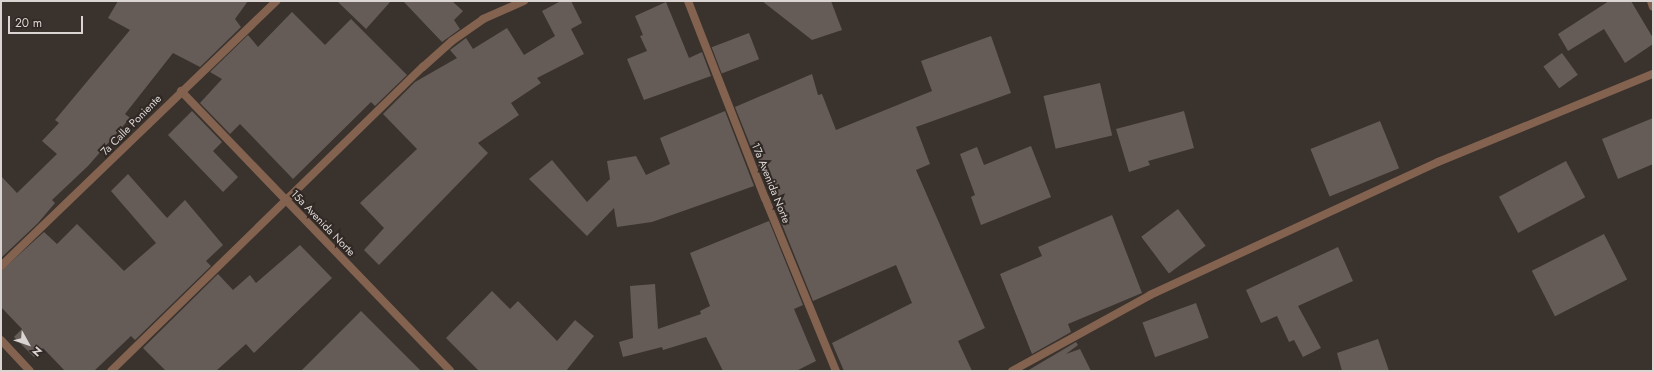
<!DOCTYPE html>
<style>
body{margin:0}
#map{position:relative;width:1654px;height:372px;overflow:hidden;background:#3a322d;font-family:Jost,sans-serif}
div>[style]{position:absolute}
.building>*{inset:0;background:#655c58;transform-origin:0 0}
.minor>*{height:8px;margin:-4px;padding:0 4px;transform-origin:4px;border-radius:4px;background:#83624f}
.tertiary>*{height:8px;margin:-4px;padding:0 4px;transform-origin:4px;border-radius:4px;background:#83624f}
span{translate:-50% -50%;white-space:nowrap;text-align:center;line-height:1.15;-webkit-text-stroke:4px #302824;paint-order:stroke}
.street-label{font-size:11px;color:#dad5d2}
.frame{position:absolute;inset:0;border:2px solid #dad5d2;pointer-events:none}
.north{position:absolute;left:8px;top:324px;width:40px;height:40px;-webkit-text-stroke:3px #302824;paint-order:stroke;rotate:130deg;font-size:11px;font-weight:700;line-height:16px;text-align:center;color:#dad5d2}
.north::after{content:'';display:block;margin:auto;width:14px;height:18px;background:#dad5d2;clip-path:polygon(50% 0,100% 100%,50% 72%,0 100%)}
.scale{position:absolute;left:8px;top:16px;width:75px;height:18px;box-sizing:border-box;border:2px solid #dad5d2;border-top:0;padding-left:5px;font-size:12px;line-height:14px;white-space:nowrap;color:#dad5d2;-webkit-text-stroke:3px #302824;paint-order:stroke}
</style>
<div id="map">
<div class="building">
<div style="clip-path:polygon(118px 1px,248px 1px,235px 19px,241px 27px,200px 67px,173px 53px,125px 114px,130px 118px,88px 166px,52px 200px,55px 203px,38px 223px,1px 258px,1px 176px,17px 193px,57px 154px,42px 141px,59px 123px,55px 120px,130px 30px,108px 18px)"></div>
<div style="clip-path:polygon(337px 1px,391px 1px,366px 29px)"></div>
<div style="clip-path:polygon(403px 1px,452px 1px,463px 11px,454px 20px,460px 29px,442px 42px)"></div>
<div style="clip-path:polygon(561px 1px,571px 1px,582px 23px,571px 29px,584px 54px,537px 78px,541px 83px,511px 103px,519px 115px,478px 143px,488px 153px,379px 265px,364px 250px,384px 228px,360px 203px,417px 149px,383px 114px,415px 82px,457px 58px,450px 50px,466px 38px,473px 49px,507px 28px,524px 55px,555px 36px,542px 11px)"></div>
<div style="clip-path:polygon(762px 1px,831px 1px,842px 30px,812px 40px)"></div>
<div style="clip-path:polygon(1609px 1px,1631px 1px,1653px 38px,1653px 44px,1625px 63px,1604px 29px,1568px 51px,1558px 34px)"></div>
<div style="clip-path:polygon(666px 2px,689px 58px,702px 52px,711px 76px,644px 100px,627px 59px,647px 51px,640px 36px,643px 35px,635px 16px)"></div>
<div style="clip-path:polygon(292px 12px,325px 45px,351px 19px,407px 75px,375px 106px,371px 102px,293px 179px,240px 124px,230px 134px,200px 103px,222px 79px,210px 72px,248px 35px,258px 47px)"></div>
<div style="left:749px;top:33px;width:28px;height:40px;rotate:69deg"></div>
<div style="clip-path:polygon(991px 36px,1011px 93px,916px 127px,930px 164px,916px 170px,985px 328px,958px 341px,972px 371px,844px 371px,832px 343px,912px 303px,896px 265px,813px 301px,779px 217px,786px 214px,771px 180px,765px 182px,735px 107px,812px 74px,818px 95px,822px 94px,836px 130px,932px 91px,921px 61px)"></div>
<div style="left:1562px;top:53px;width:27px;height:23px;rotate:54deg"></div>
<div style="left:1100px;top:83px;width:54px;height:58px;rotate:77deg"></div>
<div style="clip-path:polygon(192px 111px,222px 142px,213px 151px,238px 177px,223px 192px,168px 135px)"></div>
<div style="clip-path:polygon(725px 111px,754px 186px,652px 222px,617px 227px,614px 208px,587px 236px,529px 179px,552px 160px,587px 202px,610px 179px,607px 161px,636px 156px,646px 175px,670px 164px,660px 138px)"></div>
<div style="clip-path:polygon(1184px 111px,1194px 148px,1148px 161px,1150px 165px,1129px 172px,1116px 129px)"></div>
<div style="clip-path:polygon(1653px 118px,1653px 164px,1618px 179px,1602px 139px)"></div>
<div style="left:1380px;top:121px;width:51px;height:75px;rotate:68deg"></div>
<div style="clip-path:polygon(1031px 146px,1051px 197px,981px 225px,971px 197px,975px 195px,960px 154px,977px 147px,984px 165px)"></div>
<div style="left:1566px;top:161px;width:41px;height:76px;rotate:62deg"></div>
<div style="clip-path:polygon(128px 174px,167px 218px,185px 200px,223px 245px,206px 261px,211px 266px,135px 340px,131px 336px,94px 371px,65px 371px,43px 348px,34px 357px,14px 337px,22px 329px,1px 307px,1px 271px,44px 232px,57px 244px,77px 224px,124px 271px,156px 243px,111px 191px)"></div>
<div style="left:1178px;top:209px;width:46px;height:46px;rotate:53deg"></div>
<div style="clip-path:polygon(1112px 215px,1142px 293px,1068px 324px,1071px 332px,1032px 354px,1000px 274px,1042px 256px,1038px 247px)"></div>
<div style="clip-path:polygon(769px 221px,803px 305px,794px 309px,816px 361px,796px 371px,723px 371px,706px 337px,663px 350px,662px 347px,623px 357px,619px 342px,633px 338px,630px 286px,655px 284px,658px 329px,701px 314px,700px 311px,710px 306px,690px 253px)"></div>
<div style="left:1604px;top:234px;width:51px;height:81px;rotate:63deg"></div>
<div style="clip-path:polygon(300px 245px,332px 278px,254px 353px,246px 344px,216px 371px,166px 371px,143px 348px,218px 274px,233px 290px,250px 275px,256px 283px)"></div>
<div style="clip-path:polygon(1338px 247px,1353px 281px,1298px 306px,1321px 348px,1303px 357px,1294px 340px,1289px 342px,1277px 316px,1261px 323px,1246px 290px)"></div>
<div style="clip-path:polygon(492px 291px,510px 309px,518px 301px,557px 341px,575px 320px,594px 336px,566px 371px,479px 371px,446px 338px)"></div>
<div style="left:1196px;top:303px;width:37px;height:57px;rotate:70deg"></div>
<div style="clip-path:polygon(361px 311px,421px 371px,301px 371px)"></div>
<div style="clip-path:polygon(1378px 339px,1389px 371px,1342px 371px,1337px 353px)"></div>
<div style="clip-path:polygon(1076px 342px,1078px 345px,1066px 354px,1080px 349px,1091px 371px,1027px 371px)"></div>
</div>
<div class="minor">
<div style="left:688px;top:1px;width:212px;rotate:68.7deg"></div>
<div style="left:765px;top:198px;width:187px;rotate:67.7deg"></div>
<div style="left:1651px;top:1px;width:6px;rotate:72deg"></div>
<div style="left:181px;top:91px;width:388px;rotate:46.1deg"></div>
<div style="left:1px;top:266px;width:382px;rotate:-43.9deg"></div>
<div style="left:1px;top:340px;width:42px;rotate:46.9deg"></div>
<div style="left:111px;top:371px;width:436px;rotate:-44.3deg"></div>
<div style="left:423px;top:67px;width:39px;rotate:-42deg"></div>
<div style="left:452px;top:41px;width:38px;rotate:-35deg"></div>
<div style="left:483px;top:19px;width:45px;rotate:-23.7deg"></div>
</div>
<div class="tertiary">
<div style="left:1012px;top:371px;width:158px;rotate:-28.8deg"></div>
<div style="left:1150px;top:295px;width:317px;rotate:-24.8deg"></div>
<div style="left:1438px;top:162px;width:232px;rotate:-22.3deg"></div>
</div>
<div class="street-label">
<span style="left:131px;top:125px;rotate:-45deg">7a Calle Poniente</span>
<span style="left:771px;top:183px;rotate:68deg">17a Avenida Norte</span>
<span style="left:323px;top:223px;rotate:46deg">15a Avenida Norte</span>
</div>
<div class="frame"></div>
<div class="north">N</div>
<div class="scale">20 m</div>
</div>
